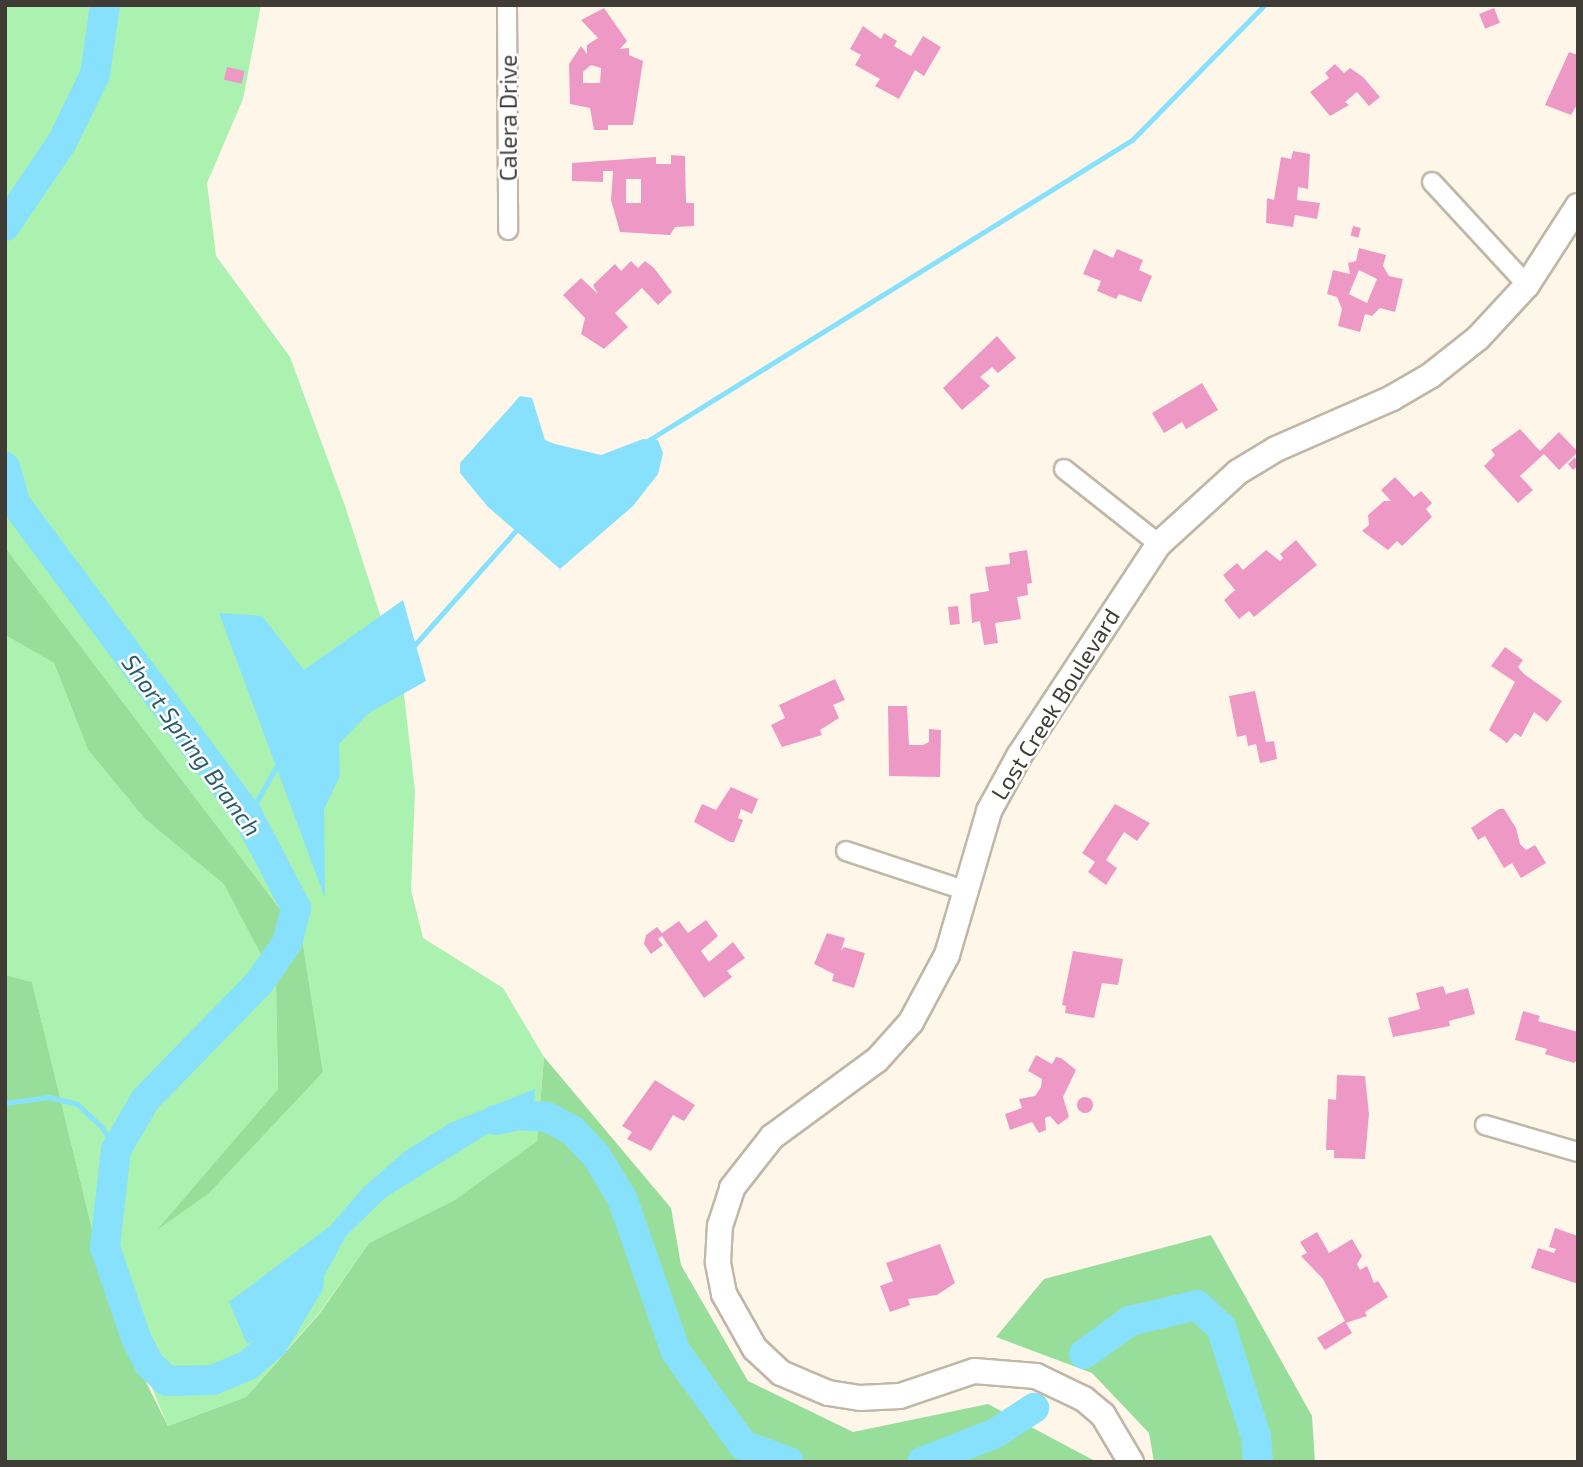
<!DOCTYPE html>
<style>
body{margin:0}
#map{position:relative;width:1583px;height:1467px;overflow:hidden;background:#fef7e9;font-family:"Exo 2",sans-serif}
div>[style]{position:absolute}
.green>*{inset:0;background:#abf1af}
.forest>*{inset:0;background:#97de9b}
.water>*{inset:0;background:#88e1fc}
.stream>*{height:5px;margin:-2.5px;padding:0 2.5px;transform-origin:2.5px;border-radius:2.5px;background:#88e1fc}
.river>*{height:30px;margin:-15px;padding:0 15px;transform-origin:15px;border-radius:15px;background:#88e1fc}
.building>*{inset:0;background:#ed98c5;transform-origin:0 0}
.round{border-radius:50%}
.roads{filter:drop-shadow(2px 0 #c0b7a7) drop-shadow(-2px 0 #c0b7a7) drop-shadow(0 2px #c0b7a7) drop-shadow(0 -2px #c0b7a7)}
.street>*{height:18px;margin:-9px;padding:0 9px;transform-origin:9px;border-radius:9px;background:#fff}
.secondary>*{height:24px;margin:-12px;padding:0 12px;transform-origin:12px;border-radius:12px;background:#fff}
span{translate:-50% -50%;white-space:nowrap;text-align:center;line-height:1.15;-webkit-text-stroke:5px #fff;paint-order:stroke}
.street-label{font-size:23px;color:#3f3c35}
.water-label{font-size:24px;color:#2a5d6b;font-style:italic}
.frame{position:absolute;inset:0;border:7px solid #3f3c35;pointer-events:none}
</style>
<div id="map">
<div class="green">
<div style="clip-path:polygon(5px 5px,261px 5px,243px 99px,207px 183px,216px 256px,290px 357px,345px 506px,403px 686px,415px 791px,411px 890px,423px 938px,503px 988px,544px 1057px,537px 1141px,453px 1201px,369px 1243px,320px 1312px,246px 1397px,168px 1426px,102px 1270px,32px 982px,5px 975px,5px 635px,54px 663px,88px 750px,145px 819px,225px 884px,276px 983px,278px 1089px,160px 1228px,323px 1072px,302px 938px,5px 547px)"></div>
</div>
<div class="forest">
<div style="clip-path:polygon(5px 547px,302px 938px,323px 1072px,209px 1193px,157px 1230px,278px 1089px,276px 983px,224px 884px,145px 819px,88px 750px,54px 663px,5px 635px)"></div>
<div style="clip-path:polygon(5px 975px,32px 982px,102px 1270px,140px 1370px,168px 1426px,246px 1397px,320px 1313px,369px 1243px,453px 1201px,537px 1141px,544px 1057px,671px 1208px,681px 1265px,748px 1381px,853px 1432px,988px 1404px,1095px 1461px,5px 1462px)"></div>
<div style="clip-path:polygon(1211px 1235px,1312px 1416px,1315px 1462px,1154px 1462px,1149px 1433px,1092px 1373px,996px 1337px,1044px 1279px)"></div>
</div>
<div class="water">
<div style="clip-path:polygon(520px 396px,532px 398px,545px 440px,555px 444px,601px 455px,643px 439px,658px 440px,663px 453px,658px 474px,633px 506px,560px 569px,488px 507px,460px 473px,460px 463px)"></div>
<div style="clip-path:polygon(403px 600px,426px 681px,369px 713px,339px 744px,340px 776px,324px 809px,325px 898px,219px 613px,262px 616px,304px 670px)"></div>
<div style="clip-path:polygon(535px 1089px,533px 1118px,497px 1128px,386px 1197px,346px 1236px,322px 1280px,288px 1321px,247px 1344px,229px 1302px,330px 1226px,364px 1187px,404px 1152px,450px 1123px)"></div>
</div>
<div class="stream">
<div style="left:644px;top:443px;width:574px;rotate:-31.84deg"></div>
<div style="left:1132px;top:140px;width:189px;rotate:-45.6deg"></div>
<div style="left:411px;top:649px;width:162px;rotate:-48.5deg"></div>
<div style="left:248px;top:816px;width:60px;rotate:-60deg"></div>
<div style="left:5px;top:1103px;width:44px;rotate:-7.8deg"></div>
<div style="left:49px;top:1097px;width:29px;rotate:14deg"></div>
<div style="left:77px;top:1104px;width:33px;rotate:43deg"></div>
<div style="left:101px;top:1126px;width:28px;rotate:58deg"></div>
</div>
<div class="river">
<div style="left:5px;top:226px;width:102px;rotate:-55.8deg"></div>
<div style="left:62px;top:142px;width:75px;rotate:-63.8deg"></div>
<div style="left:95px;top:75px;width:71px;rotate:-81.9deg"></div>
<div style="left:5px;top:467px;width:37px;rotate:74deg"></div>
<div style="left:15px;top:503px;width:390px;rotate:53.3deg"></div>
<div style="left:248px;top:816px;width:104px;rotate:62.4deg"></div>
<div style="left:296px;top:908px;width:36px;rotate:104deg"></div>
<div style="left:287px;top:943px;width:49px;rotate:125deg"></div>
<div style="left:259px;top:983px;width:163px;rotate:134.3deg"></div>
<div style="left:145px;top:1100px;width:58px;rotate:120.1deg"></div>
<div style="left:116px;top:1150px;width:98px;rotate:96.5deg"></div>
<div style="left:105px;top:1247px;width:96px;rotate:71.2deg"></div>
<div style="left:136px;top:1338px;width:30px;rotate:63deg"></div>
<div style="left:150px;top:1365px;width:23px;rotate:43deg"></div>
<div style="left:167px;top:1381px;width:46px;rotate:-1.2deg"></div>
<div style="left:213px;top:1380px;width:38px;rotate:-23deg"></div>
<div style="left:248px;top:1365px;width:33px;rotate:-40deg"></div>
<div style="left:273px;top:1344px;width:71px;rotate:-59.5deg"></div>
<div style="left:495px;top:1120px;width:24px;rotate:-12deg"></div>
<div style="left:518px;top:1115px;width:29px;rotate:4deg"></div>
<div style="left:547px;top:1117px;width:30px;rotate:28deg"></div>
<div style="left:573px;top:1131px;width:35px;rotate:47deg"></div>
<div style="left:597px;top:1157px;width:48px;rotate:58.6deg"></div>
<div style="left:622px;top:1198px;width:163px;rotate:70.7deg"></div>
<div style="left:676px;top:1352px;width:115px;rotate:54.2deg"></div>
<div style="left:743px;top:1445px;width:49px;rotate:20.3deg"></div>
<div style="left:1084px;top:1354px;width:57px;rotate:-35.7deg"></div>
<div style="left:1130px;top:1321px;width:69px;rotate:-13.4deg"></div>
<div style="left:1197px;top:1305px;width:33px;rotate:43deg"></div>
<div style="left:1221px;top:1327px;width:115px;rotate:72.3deg"></div>
<div style="left:1256px;top:1437px;width:25px;rotate:85deg"></div>
<div style="left:922px;top:1462px;width:77px;rotate:-21.3deg"></div>
<div style="left:994px;top:1434px;width:48px;rotate:-33deg"></div>
</div>
<div class="building">
<div style="clip-path:polygon(evenodd,604px 8px,627px 41px,620px 49px,629px 48px,629px 55px,643px 61px,633px 125px,608px 125px,608px 130px,594px 130px,590px 108px,570px 104px,569px 64px,581px 46px,587px 54px,587px 45px,598px 38px,581px 20px,604px 8px,591px 65px,601px 68px,600px 83px,583px 83px,583px 72px,591px 65px)"></div>
<div style="left:1494px;top:8px;width:16px;height:16px;rotate:68deg"></div>
<div style="clip-path:polygon(863px 26px,881px 39px,884px 33px,897px 41px,894px 46px,911px 56px,923px 36px,941px 47px,924px 76px,915px 70px,899px 99px,875px 86px,880px 79px,855px 65px,861px 55px,850px 49px)"></div>
<div style="clip-path:polygon(1569px 52px,1578px 55px,1578px 103px,1571px 115px,1545px 105px)"></div>
<div style="clip-path:polygon(1335px 64px,1344px 73px,1350px 68px,1363px 77px,1380px 97px,1369px 106px,1357px 92px,1345px 102px,1349px 105px,1330px 116px,1310px 92px,1329px 78px,1325px 73px)"></div>
<div style="left:227px;top:67px;width:18px;height:13px;rotate:13deg"></div>
<div style="clip-path:polygon(1293px 151px,1310px 154px,1308px 189px,1298px 187px,1297px 200px,1320px 203px,1317px 219px,1295px 215px,1293px 227px,1266px 223px,1267px 198px,1274px 200px,1281px 157px,1291px 159px)"></div>
<div style="clip-path:polygon(evenodd,671px 155px,685px 156px,686px 203px,694px 203px,694px 226px,675px 227px,670px 235px,620px 232px,611px 200px,613px 171px,603px 171px,603px 182px,572px 181px,572px 163px,656px 157px,656px 164px,671px 164px,671px 155px,626px 179px,641px 179px,641px 203px,626px 203px,626px 179px)"></div>
<div style="left:1353px;top:226px;width:8px;height:10px;rotate:14deg"></div>
<div style="clip-path:polygon(evenodd,1359px 248px,1386px 255px,1383px 266px,1389px 276px,1403px 279px,1395px 312px,1380px 308px,1372px 316px,1365px 314px,1360px 332px,1338px 326px,1342px 309px,1337px 297px,1327px 294px,1333px 270px,1350px 274px,1348px 263px,1356px 261px,1359px 248px,1359px 270px,1377px 279px,1367px 303px,1349px 294px,1359px 270px)"></div>
<div style="clip-path:polygon(1094px 249px,1113px 258px,1117px 249px,1143px 260px,1139px 270px,1152px 276px,1141px 302px,1119px 294px,1116px 299px,1097px 291px,1101px 281px,1083px 274px)"></div>
<div style="clip-path:polygon(631px 261px,638px 268px,645px 261px,654px 268px,672px 292px,658px 305px,642px 288px,615px 313px,628px 327px,604px 349px,581px 334px,585px 318px,563px 295px,581px 278px,598px 294px,593px 285px,615px 264px,621px 271px)"></div>
<div style="clip-path:polygon(997px 336px,1016px 358px,998px 373px,992px 367px,980px 377px,990px 386px,962px 410px,943px 388px)"></div>
<div style="clip-path:polygon(1202px 383px,1218px 410px,1186px 429px,1182px 422px,1164px 433px,1152px 413px)"></div>
<div style="clip-path:polygon(1520px 429px,1540px 451px,1559px 432px,1578px 452px,1559px 470px,1544px 454px,1520px 476px,1533px 490px,1518px 503px,1484px 466px,1495px 455px,1491px 450px)"></div>
<div style="clip-path:polygon(1575px 457px,1578px 466px,1573px 470px,1568px 464px)"></div>
<div style="clip-path:polygon(1395px 477px,1414px 497px,1421px 491px,1432px 503px,1426px 509px,1432px 517px,1402px 546px,1397px 541px,1388px 550px,1362px 531px,1369px 525px,1368px 515px,1384px 501px,1391px 501px,1381px 490px)"></div>
<div style="clip-path:polygon(1296px 540px,1317px 565px,1254px 617px,1249px 611px,1239px 619px,1224px 600px,1235px 590px,1223px 575px,1237px 563px,1243px 570px,1266px 550px,1280px 561px,1283px 558px,1280px 554px)"></div>
<div style="clip-path:polygon(1027px 550px,1032px 583px,1027px 584px,1028px 595px,1017px 597px,1021px 619px,995px 623px,998px 643px,984px 645px,980px 621px,972px 623px,970px 594px,989px 591px,985px 567px,1010px 564px,1009px 553px)"></div>
<div style="left:958px;top:606px;width:18px;height:10px;rotate:84deg"></div>
<div style="clip-path:polygon(1505px 647px,1523px 660px,1518px 667px,1524px 674px,1562px 701px,1547px 722px,1534px 712px,1521px 737px,1515px 733px,1507px 743px,1489px 730px,1515px 682px,1491px 666px)"></div>
<div style="clip-path:polygon(835px 679px,845px 700px,833px 705px,839px 718px,820px 730px,822px 735px,782px 747px,771px 725px,785px 718px,779px 705px)"></div>
<div style="clip-path:polygon(1255px 691px,1266px 742px,1274px 741px,1277px 759px,1260px 763px,1256px 744px,1248px 746px,1246px 735px,1237px 737px,1229px 696px)"></div>
<div style="clip-path:polygon(888px 706px,907px 706px,909px 745px,923px 745px,929px 742px,929px 729px,941px 730px,940px 777px,889px 776px)"></div>
<div style="clip-path:polygon(731px 787px,758px 799px,752px 814px,741px 809px,738px 818px,743px 820px,734px 842px,730px 842px,694px 822px,702px 804px,716px 810px)"></div>
<div style="clip-path:polygon(1115px 804px,1150px 823px,1137px 841px,1124px 832px,1106px 860px,1117px 868px,1106px 885px,1088px 872px,1095px 862px,1082px 853px)"></div>
<div style="clip-path:polygon(1499px 809px,1504px 809px,1516px 828px,1520px 844px,1526px 850px,1535px 845px,1546px 863px,1521px 878px,1512px 863px,1504px 868px,1485px 836px,1478px 840px,1471px 828px)"></div>
<div style="clip-path:polygon(706px 920px,718px 936px,701px 951px,709px 962px,733px 942px,745px 958px,727px 971px,732px 977px,704px 998px,662px 936px,658px 939px,663px 945px,651px 954px,644px 944px,646px 935px,657px 927px,662px 933px,679px 921px,688px 933px)"></div>
<div style="clip-path:polygon(827px 933px,845px 938px,841px 951px,844px 947px,865px 953px,854px 988px,832px 981px,834px 974px,814px 964px)"></div>
<div style="clip-path:polygon(1073px 951px,1123px 959px,1118px 985px,1102px 983px,1094px 1018px,1065px 1013px,1066px 1006px,1062px 1005px)"></div>
<div style="clip-path:polygon(1443px 986px,1446px 994px,1468px 988px,1475px 1014px,1449px 1021px,1450px 1026px,1393px 1037px,1388px 1018px,1420px 1009px,1416px 993px)"></div>
<div style="clip-path:polygon(1523px 1011px,1540px 1016px,1538px 1021px,1578px 1032px,1578px 1059px,1574px 1063px,1545px 1054px,1547px 1049px,1515px 1040px)"></div>
<div style="clip-path:polygon(1036px 1055px,1052px 1064px,1056px 1057px,1061px 1058px,1076px 1070px,1063px 1097px,1069px 1117px,1058px 1125px,1050px 1116px,1045px 1118px,1046px 1130px,1039px 1133px,1032px 1122px,1010px 1130px,1005px 1114px,1022px 1108px,1019px 1099px,1035px 1096px,1041px 1087px,1042px 1079px,1028px 1071px)"></div>
<div style="clip-path:polygon(1337px 1075px,1365px 1076px,1369px 1114px,1365px 1159px,1334px 1158px,1334px 1150px,1326px 1150px,1328px 1099px,1336px 1100px)"></div>
<div style="clip-path:polygon(655px 1080px,695px 1105px,684px 1121px,673px 1115px,651px 1151px,627px 1139px,632px 1132px,622px 1126px)"></div>
<div class="round" style="left:1077px;top:1097px;width:16px;height:16px"></div>
<div style="clip-path:polygon(1555px 1228px,1578px 1236px,1578px 1284px,1531px 1268px,1538px 1248px,1554px 1253px,1556px 1249px,1549px 1247px)"></div>
<div style="clip-path:polygon(1317px 1232px,1329px 1253px,1352px 1239px,1362px 1256px,1357px 1264px,1360px 1270px,1367px 1266px,1374px 1283px,1378px 1281px,1388px 1297px,1365px 1312px,1367px 1316px,1346px 1323px,1352px 1333px,1325px 1350px,1317px 1338px,1345px 1321px,1323px 1279px,1301px 1256px,1307px 1253px,1300px 1242px)"></div>
<div style="clip-path:polygon(940px 1244px,955px 1283px,937px 1295px,908px 1299px,910px 1305px,890px 1312px,880px 1286px,893px 1281px,886px 1263px)"></div>
</div>
<div class="roads">
<div class="street">
<div style="left:507px;top:5px;width:225px;rotate:89.7deg"></div>
<div style="left:1432px;top:182px;width:140px;rotate:47.3deg"></div>
<div style="left:1064px;top:469px;width:121px;rotate:38.3deg"></div>
<div style="left:846px;top:851px;width:124px;rotate:18.3deg"></div>
<div style="left:1485px;top:1125px;width:97px;rotate:16.2deg"></div>
</div>
<div class="secondary">
<div style="left:1131px;top:1462px;width:55px;rotate:-120.8deg"></div>
<div style="left:1103px;top:1415px;width:25px;rotate:-140deg"></div>
<div style="left:1084px;top:1399px;width:53px;rotate:-154.4deg"></div>
<div style="left:1036px;top:1376px;width:62px;rotate:-175.4deg"></div>
<div style="left:974px;top:1371px;width:78px;rotate:161.3deg"></div>
<div style="left:900px;top:1396px;width:40px;rotate:177.1deg"></div>
<div style="left:860px;top:1398px;width:32px;rotate:-171deg"></div>
<div style="left:828px;top:1393px;width:51px;rotate:-156.9deg"></div>
<div style="left:781px;top:1373px;width:35px;rotate:-137deg"></div>
<div style="left:755px;top:1349px;width:63px;rotate:-119.4deg"></div>
<div style="left:724px;top:1294px;width:33px;rotate:-101deg"></div>
<div style="left:718px;top:1262px;width:36px;rotate:-87deg"></div>
<div style="left:720px;top:1226px;width:40px;rotate:-72deg"></div>
<div style="left:732px;top:1188px;width:65px;rotate:-51.9deg"></div>
<div style="left:772px;top:1137px;width:130px;rotate:-36.3deg"></div>
<div style="left:877px;top:1060px;width:51px;rotate:-48.2deg"></div>
<div style="left:911px;top:1022px;width:76px;rotate:-61.8deg"></div>
<div style="left:947px;top:955px;width:150px;rotate:-73.7deg"></div>
<div style="left:989px;top:811px;width:63px;rotate:-61.4deg"></div>
<div style="left:1019px;top:756px;width:254px;rotate:-56.6deg"></div>
<div style="left:1159px;top:544px;width:107px;rotate:-42.3deg"></div>
<div style="left:1238px;top:472px;width:44px;rotate:-31.2deg"></div>
<div style="left:1276px;top:449px;width:127px;rotate:-23.7deg"></div>
<div style="left:1392px;top:398px;width:44px;rotate:-30.1deg"></div>
<div style="left:1430px;top:376px;width:61px;rotate:-38.4deg"></div>
<div style="left:1478px;top:338px;width:72px;rotate:-47.2deg"></div>
<div style="left:1527px;top:285px;width:94px;rotate:-57.2deg"></div>
</div>
</div>
<div class="street-label">
<span style="left:508px;top:118px;rotate:-90deg">Calera Drive</span>
<span style="left:1055px;top:704px;rotate:-58deg">Lost Creek Boulevard</span>
</div>
<div class="water-label">
<span style="left:192px;top:745px;rotate:54deg">Short Spring Branch</span>
</div>
<div class="frame"></div>
</div>
